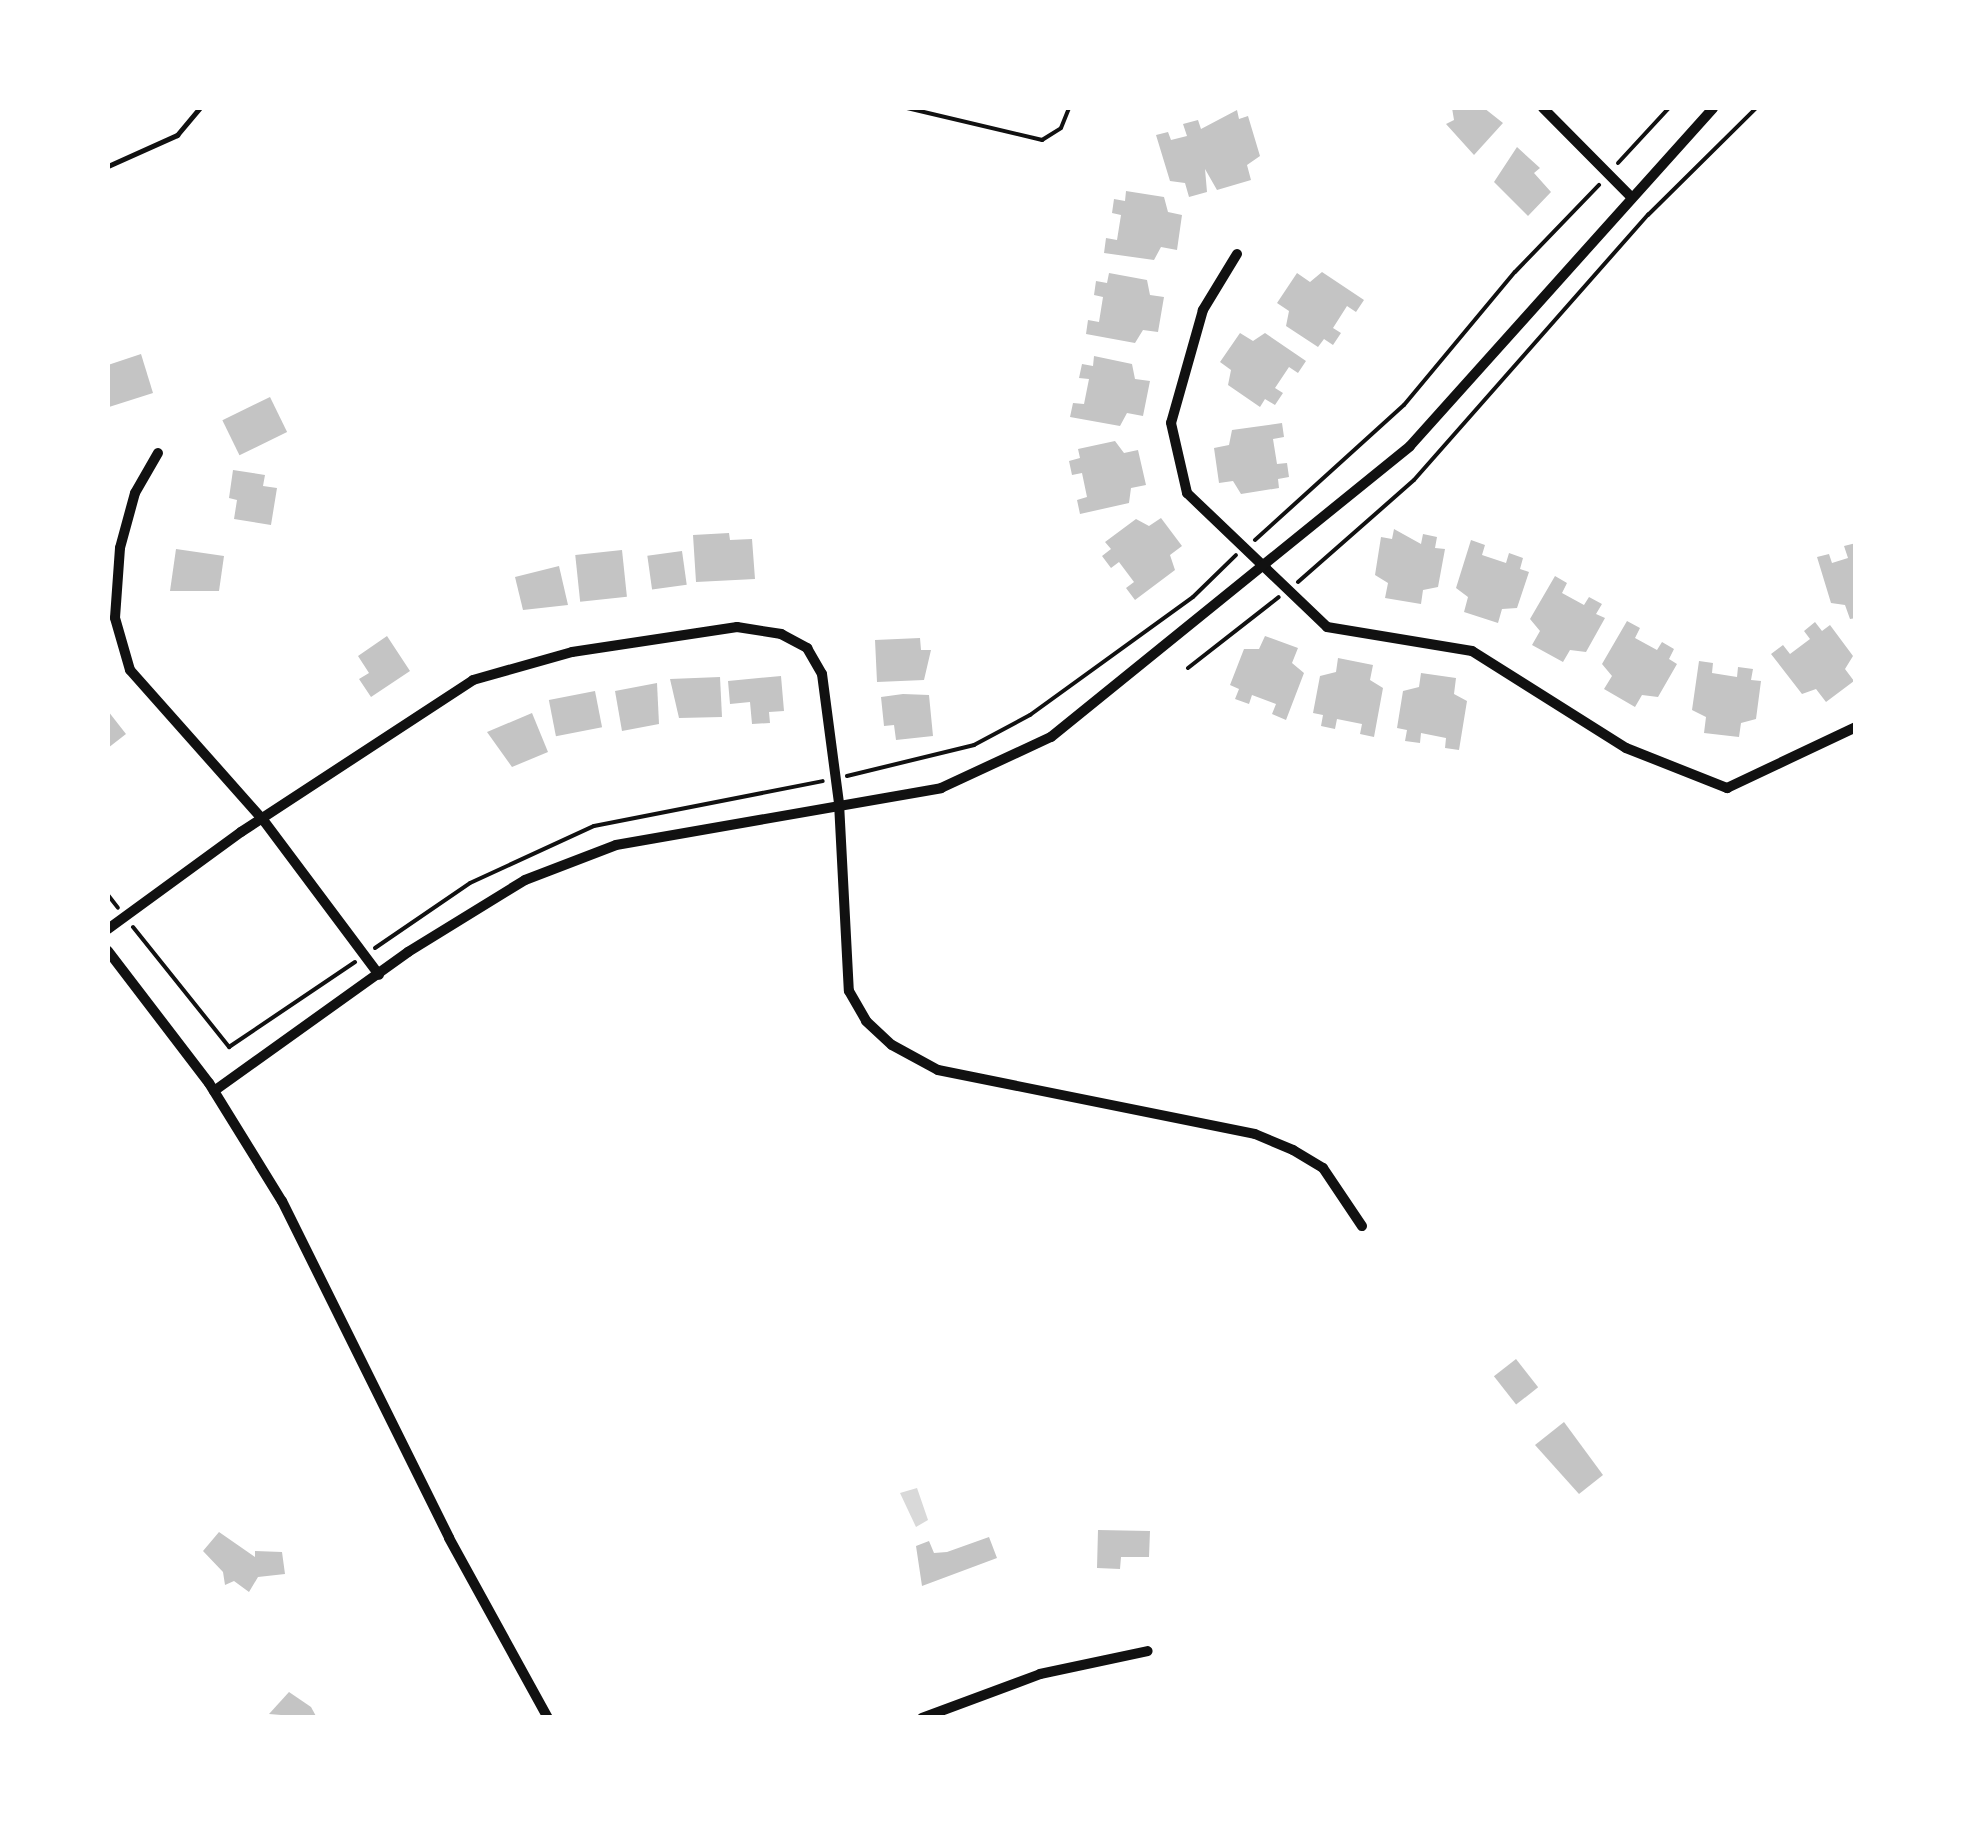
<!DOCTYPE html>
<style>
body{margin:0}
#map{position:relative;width:1963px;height:1825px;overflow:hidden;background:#fff;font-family:Helvetica,sans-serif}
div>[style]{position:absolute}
.water>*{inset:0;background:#d9d9d9}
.building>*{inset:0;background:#c4c4c4;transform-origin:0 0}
.path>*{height:4px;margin:-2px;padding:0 2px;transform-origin:2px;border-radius:2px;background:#111}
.service>*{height:5px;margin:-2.5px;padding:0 2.5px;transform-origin:2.5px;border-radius:2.5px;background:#111}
.minor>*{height:10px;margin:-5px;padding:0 5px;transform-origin:5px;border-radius:5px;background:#111}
span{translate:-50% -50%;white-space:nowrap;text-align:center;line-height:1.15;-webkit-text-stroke:9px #fff;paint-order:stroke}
.frame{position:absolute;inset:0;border:110px solid #fff;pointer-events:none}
</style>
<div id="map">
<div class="water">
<div style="clip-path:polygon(917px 1488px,928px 1520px,916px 1527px,900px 1493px)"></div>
</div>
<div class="building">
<div style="clip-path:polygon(1452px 108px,1484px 108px,1503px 123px,1474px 155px,1446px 124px,1454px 120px)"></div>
<div style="clip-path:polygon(1237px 110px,1239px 119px,1248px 116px,1260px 156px,1247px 165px,1251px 180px,1217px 190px,1205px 169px,1207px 192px,1189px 197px,1185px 183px,1170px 181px,1156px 135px,1168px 132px,1171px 140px,1187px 136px,1183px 124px,1198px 120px,1201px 129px)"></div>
<div style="clip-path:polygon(1517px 147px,1540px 168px,1534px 173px,1551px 192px,1528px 216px,1494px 182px)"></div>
<div style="clip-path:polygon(1126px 191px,1164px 197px,1168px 212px,1182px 215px,1177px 250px,1161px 247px,1154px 260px,1104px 253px,1106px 238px,1117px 240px,1121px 215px,1112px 213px,1114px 199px,1125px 201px)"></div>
<div style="clip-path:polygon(1322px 272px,1364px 300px,1356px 312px,1347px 306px,1333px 328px,1341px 333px,1333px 345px,1324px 339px,1318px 347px,1286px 326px,1289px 311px,1277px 303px,1297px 273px,1310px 282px)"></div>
<div style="clip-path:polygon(1109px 273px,1147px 280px,1150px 295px,1164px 297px,1158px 332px,1143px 330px,1135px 343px,1086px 334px,1088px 320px,1099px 322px,1103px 297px,1094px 295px,1096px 281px,1107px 283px)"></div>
<div style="clip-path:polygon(1240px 333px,1253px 341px,1265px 333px,1306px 361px,1298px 373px,1289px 367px,1275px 388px,1283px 393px,1275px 405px,1265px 399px,1260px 407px,1228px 385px,1231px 370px,1220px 362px)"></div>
<div style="clip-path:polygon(141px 354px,153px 393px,109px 407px,108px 365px)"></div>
<div style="clip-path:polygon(1094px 356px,1132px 364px,1135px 379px,1150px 381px,1143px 416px,1127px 413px,1120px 426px,1070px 417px,1073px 403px,1084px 404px,1089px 379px,1079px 378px,1082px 364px,1093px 366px)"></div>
<div style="left:270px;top:397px;width:39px;height:53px;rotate:64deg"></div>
<div style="clip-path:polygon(1282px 423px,1284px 437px,1273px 439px,1277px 464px,1287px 463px,1289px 477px,1278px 479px,1279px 488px,1241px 494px,1233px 481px,1219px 483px,1214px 448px,1229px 445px,1232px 430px)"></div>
<div style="clip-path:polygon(1115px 441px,1124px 453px,1138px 450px,1146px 485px,1131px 488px,1129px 503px,1080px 514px,1077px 500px,1087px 497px,1082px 473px,1072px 475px,1069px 461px,1080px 458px,1078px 449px)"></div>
<div style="clip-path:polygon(233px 470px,265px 475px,263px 486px,277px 488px,271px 525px,234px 519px,237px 500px,229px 498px)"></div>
<div style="clip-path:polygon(1161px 518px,1182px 546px,1170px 555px,1175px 570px,1135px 600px,1126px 588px,1134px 582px,1119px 562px,1111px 568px,1102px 556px,1111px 549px,1105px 542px,1136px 519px,1149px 526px)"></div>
<div style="clip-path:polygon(1394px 529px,1421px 544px,1423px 534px,1437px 537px,1435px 548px,1445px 549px,1438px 587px,1423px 590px,1421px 604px,1385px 598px,1388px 583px,1375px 575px,1381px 537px,1392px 539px)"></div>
<div style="clip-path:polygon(729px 533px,730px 540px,752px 539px,755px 579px,696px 582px,693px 535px)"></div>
<div style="clip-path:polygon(1471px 540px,1485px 545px,1482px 555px,1506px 563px,1509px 553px,1523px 558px,1520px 569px,1529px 572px,1517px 608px,1502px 609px,1498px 623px,1464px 612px,1468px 597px,1456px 588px)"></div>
<div style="clip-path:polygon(1856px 543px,1856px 618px,1850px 619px,1845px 605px,1831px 603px,1817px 557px,1829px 554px,1832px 563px,1848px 558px,1844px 546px)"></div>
<div style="clip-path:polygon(176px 549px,224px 556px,219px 591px,170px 591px)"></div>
<div style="left:622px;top:550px;width:47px;height:47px;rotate:84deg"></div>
<div style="left:682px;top:551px;width:34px;height:35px;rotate:82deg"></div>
<div style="clip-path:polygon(559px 566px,568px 605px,523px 610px,515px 577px)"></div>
<div style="clip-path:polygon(1555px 576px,1567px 583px,1562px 593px,1584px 605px,1589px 597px,1602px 604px,1596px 614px,1605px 618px,1586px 652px,1570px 650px,1563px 662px,1532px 645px,1540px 631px,1530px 619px)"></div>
<div style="clip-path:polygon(1627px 621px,1640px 628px,1635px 638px,1657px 650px,1662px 642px,1674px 649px,1669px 659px,1677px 664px,1658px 697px,1642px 695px,1635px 707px,1604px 689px,1612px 676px,1602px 664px)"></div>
<div style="clip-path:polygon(1815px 622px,1822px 631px,1830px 625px,1853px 656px,1845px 669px,1854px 681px,1826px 702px,1816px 689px,1802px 694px,1771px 654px,1783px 645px,1790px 654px,1810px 639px,1804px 631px)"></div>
<div style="clip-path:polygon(387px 636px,410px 671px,371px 697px,359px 679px,369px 673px,358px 656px)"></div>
<div style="clip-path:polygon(1265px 636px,1298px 648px,1292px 663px,1304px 673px,1286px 720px,1272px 714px,1276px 704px,1252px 695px,1249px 704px,1235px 699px,1239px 689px,1230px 685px,1244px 649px,1259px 649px)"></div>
<div style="clip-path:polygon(920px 638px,921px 650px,931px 650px,924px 680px,877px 682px,875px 640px)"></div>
<div style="clip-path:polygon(1338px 658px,1373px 665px,1370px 680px,1383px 688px,1374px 737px,1360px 734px,1362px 724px,1337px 719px,1335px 729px,1321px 726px,1323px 715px,1313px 713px,1320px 676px,1336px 672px)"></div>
<div style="clip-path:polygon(1699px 661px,1713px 663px,1712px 673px,1737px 677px,1738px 667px,1753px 669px,1751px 680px,1761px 681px,1756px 719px,1741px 723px,1739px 737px,1704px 733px,1706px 717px,1692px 710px)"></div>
<div style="clip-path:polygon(1421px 673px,1456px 678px,1454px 694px,1467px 701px,1459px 750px,1445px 748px,1446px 738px,1421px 733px,1420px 743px,1405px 741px,1407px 730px,1397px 728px,1403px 691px,1419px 687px)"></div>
<div style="clip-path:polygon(781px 676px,784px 711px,769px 712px,770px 723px,752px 724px,750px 702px,730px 704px,728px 681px)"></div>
<div style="clip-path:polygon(720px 677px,722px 717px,679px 718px,670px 679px)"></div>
<div style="clip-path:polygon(657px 683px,659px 724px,622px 731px,615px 691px)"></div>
<div style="left:595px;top:691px;width:37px;height:47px;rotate:79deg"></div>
<div style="clip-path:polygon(903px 694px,929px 695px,933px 736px,896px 740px,894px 725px,884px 726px,881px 697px)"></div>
<div style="clip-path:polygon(108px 711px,126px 734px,108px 748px)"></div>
<div style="clip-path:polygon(532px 713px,548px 752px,512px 767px,487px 732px)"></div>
<div style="left:1516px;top:1359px;width:36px;height:28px;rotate:52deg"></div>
<div style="clip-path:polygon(1564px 1422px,1603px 1475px,1579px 1494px,1535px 1445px)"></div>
<div style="clip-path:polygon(1098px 1530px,1150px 1531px,1149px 1557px,1121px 1557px,1120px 1569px,1097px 1568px)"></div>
<div style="clip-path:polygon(219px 1532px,255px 1557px,255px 1551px,282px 1552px,285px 1574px,258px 1577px,249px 1592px,234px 1581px,225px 1585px,223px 1572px,203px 1551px)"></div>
<div style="clip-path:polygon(989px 1537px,997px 1558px,922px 1586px,916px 1546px,929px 1541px,934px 1553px,947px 1552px)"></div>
<div style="clip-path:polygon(289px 1692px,311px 1707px,317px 1718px,269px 1714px)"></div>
</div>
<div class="path">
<div style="left:907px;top:108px;width:139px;rotate:13.3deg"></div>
<div style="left:1042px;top:140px;width:22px;rotate:-32deg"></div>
<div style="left:1061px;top:128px;width:22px;rotate:-68deg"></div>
<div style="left:1618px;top:163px;width:75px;rotate:-47.2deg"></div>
<div style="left:1255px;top:540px;width:201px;rotate:-42.2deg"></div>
<div style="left:1404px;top:405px;width:173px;rotate:-50.2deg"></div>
<div style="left:1515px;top:272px;width:121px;rotate:-46deg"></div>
<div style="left:1298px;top:582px;width:154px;rotate:-41.3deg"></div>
<div style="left:1414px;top:480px;width:354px;rotate:-48.6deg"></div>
<div style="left:1648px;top:215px;width:152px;rotate:-44.7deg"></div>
<div style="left:1188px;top:668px;width:115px;rotate:-38deg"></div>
<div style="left:847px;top:776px;width:131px;rotate:-13.7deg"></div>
<div style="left:974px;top:745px;width:64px;rotate:-28.2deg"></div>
<div style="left:1030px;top:715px;width:201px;rotate:-35.9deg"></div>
<div style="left:1193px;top:597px;width:60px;rotate:-44.3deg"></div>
<div style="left:108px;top:895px;width:16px;rotate:52deg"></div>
<div style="left:133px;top:927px;width:154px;rotate:51.3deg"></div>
<div style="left:229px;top:1047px;width:152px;rotate:-34deg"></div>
<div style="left:375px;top:948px;width:115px;rotate:-34.4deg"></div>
<div style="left:470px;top:883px;width:136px;rotate:-24.7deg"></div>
<div style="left:594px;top:826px;width:233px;rotate:-11.1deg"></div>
</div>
<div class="service">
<div style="left:108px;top:166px;width:76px;rotate:-24.2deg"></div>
<div style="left:177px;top:135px;width:35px;rotate:-50deg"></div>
</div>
<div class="minor">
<div style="left:1543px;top:108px;width:125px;rotate:45.3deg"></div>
<div style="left:1237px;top:254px;width:66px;rotate:121.3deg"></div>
<div style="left:1203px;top:310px;width:117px;rotate:105.8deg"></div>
<div style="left:1171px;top:423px;width:72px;rotate:77.1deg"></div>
<div style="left:1187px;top:493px;width:194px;rotate:43.7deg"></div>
<div style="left:1327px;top:627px;width:147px;rotate:9.4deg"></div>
<div style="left:1472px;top:651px;width:182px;rotate:32.2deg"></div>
<div style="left:1626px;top:748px;width:109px;rotate:21.6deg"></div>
<div style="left:1727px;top:788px;width:143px;rotate:-25.3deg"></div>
<div style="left:158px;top:453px;width:46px;rotate:119.9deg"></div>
<div style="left:135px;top:493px;width:57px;rotate:105.3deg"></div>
<div style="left:120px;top:548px;width:70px;rotate:94.1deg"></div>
<div style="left:115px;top:618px;width:54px;rotate:73.9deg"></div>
<div style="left:130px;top:670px;width:202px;rotate:48.4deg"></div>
<div style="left:264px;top:821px;width:192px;rotate:53.2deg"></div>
<div style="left:108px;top:929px;width:165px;rotate:-36.1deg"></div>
<div style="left:241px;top:832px;width:277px;rotate:-33.2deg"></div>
<div style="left:473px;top:680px;width:103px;rotate:-15.8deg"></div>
<div style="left:572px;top:652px;width:167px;rotate:-8.6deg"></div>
<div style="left:737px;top:627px;width:45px;rotate:9deg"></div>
<div style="left:781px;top:634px;width:30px;rotate:28deg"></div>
<div style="left:807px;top:648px;width:30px;rotate:60deg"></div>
<div style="left:822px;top:674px;width:130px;rotate:82.5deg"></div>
<div style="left:839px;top:803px;width:188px;rotate:87deg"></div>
<div style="left:849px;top:991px;width:34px;rotate:60deg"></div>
<div style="left:866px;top:1021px;width:35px;rotate:43deg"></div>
<div style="left:892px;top:1045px;width:52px;rotate:28.5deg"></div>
<div style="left:938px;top:1070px;width:323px;rotate:11.4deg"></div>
<div style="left:1255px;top:1134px;width:41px;rotate:22.8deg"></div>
<div style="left:1293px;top:1150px;width:35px;rotate:31deg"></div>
<div style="left:1323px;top:1168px;width:70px;rotate:56.1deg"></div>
<div style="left:108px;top:951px;width:166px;rotate:52.6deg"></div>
<div style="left:209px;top:1083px;width:139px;rotate:58.3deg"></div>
<div style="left:282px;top:1201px;width:376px;rotate:63.6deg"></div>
<div style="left:449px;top:1538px;width:205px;rotate:61.2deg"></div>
<div style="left:214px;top:1091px;width:239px;rotate:-35.6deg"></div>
<div style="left:408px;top:952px;width:137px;rotate:-31.6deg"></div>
<div style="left:525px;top:880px;width:97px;rotate:-21deg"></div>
<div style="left:616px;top:845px;width:330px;rotate:-9.9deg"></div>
<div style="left:941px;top:788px;width:121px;rotate:-24.9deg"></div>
<div style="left:1051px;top:737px;width:462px;rotate:-39deg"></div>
<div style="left:1410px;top:446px;width:454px;rotate:-48.1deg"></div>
<div style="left:922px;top:1718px;width:126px;rotate:-20.4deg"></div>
<div style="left:1040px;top:1674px;width:110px;rotate:-12deg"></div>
</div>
<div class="frame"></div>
</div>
